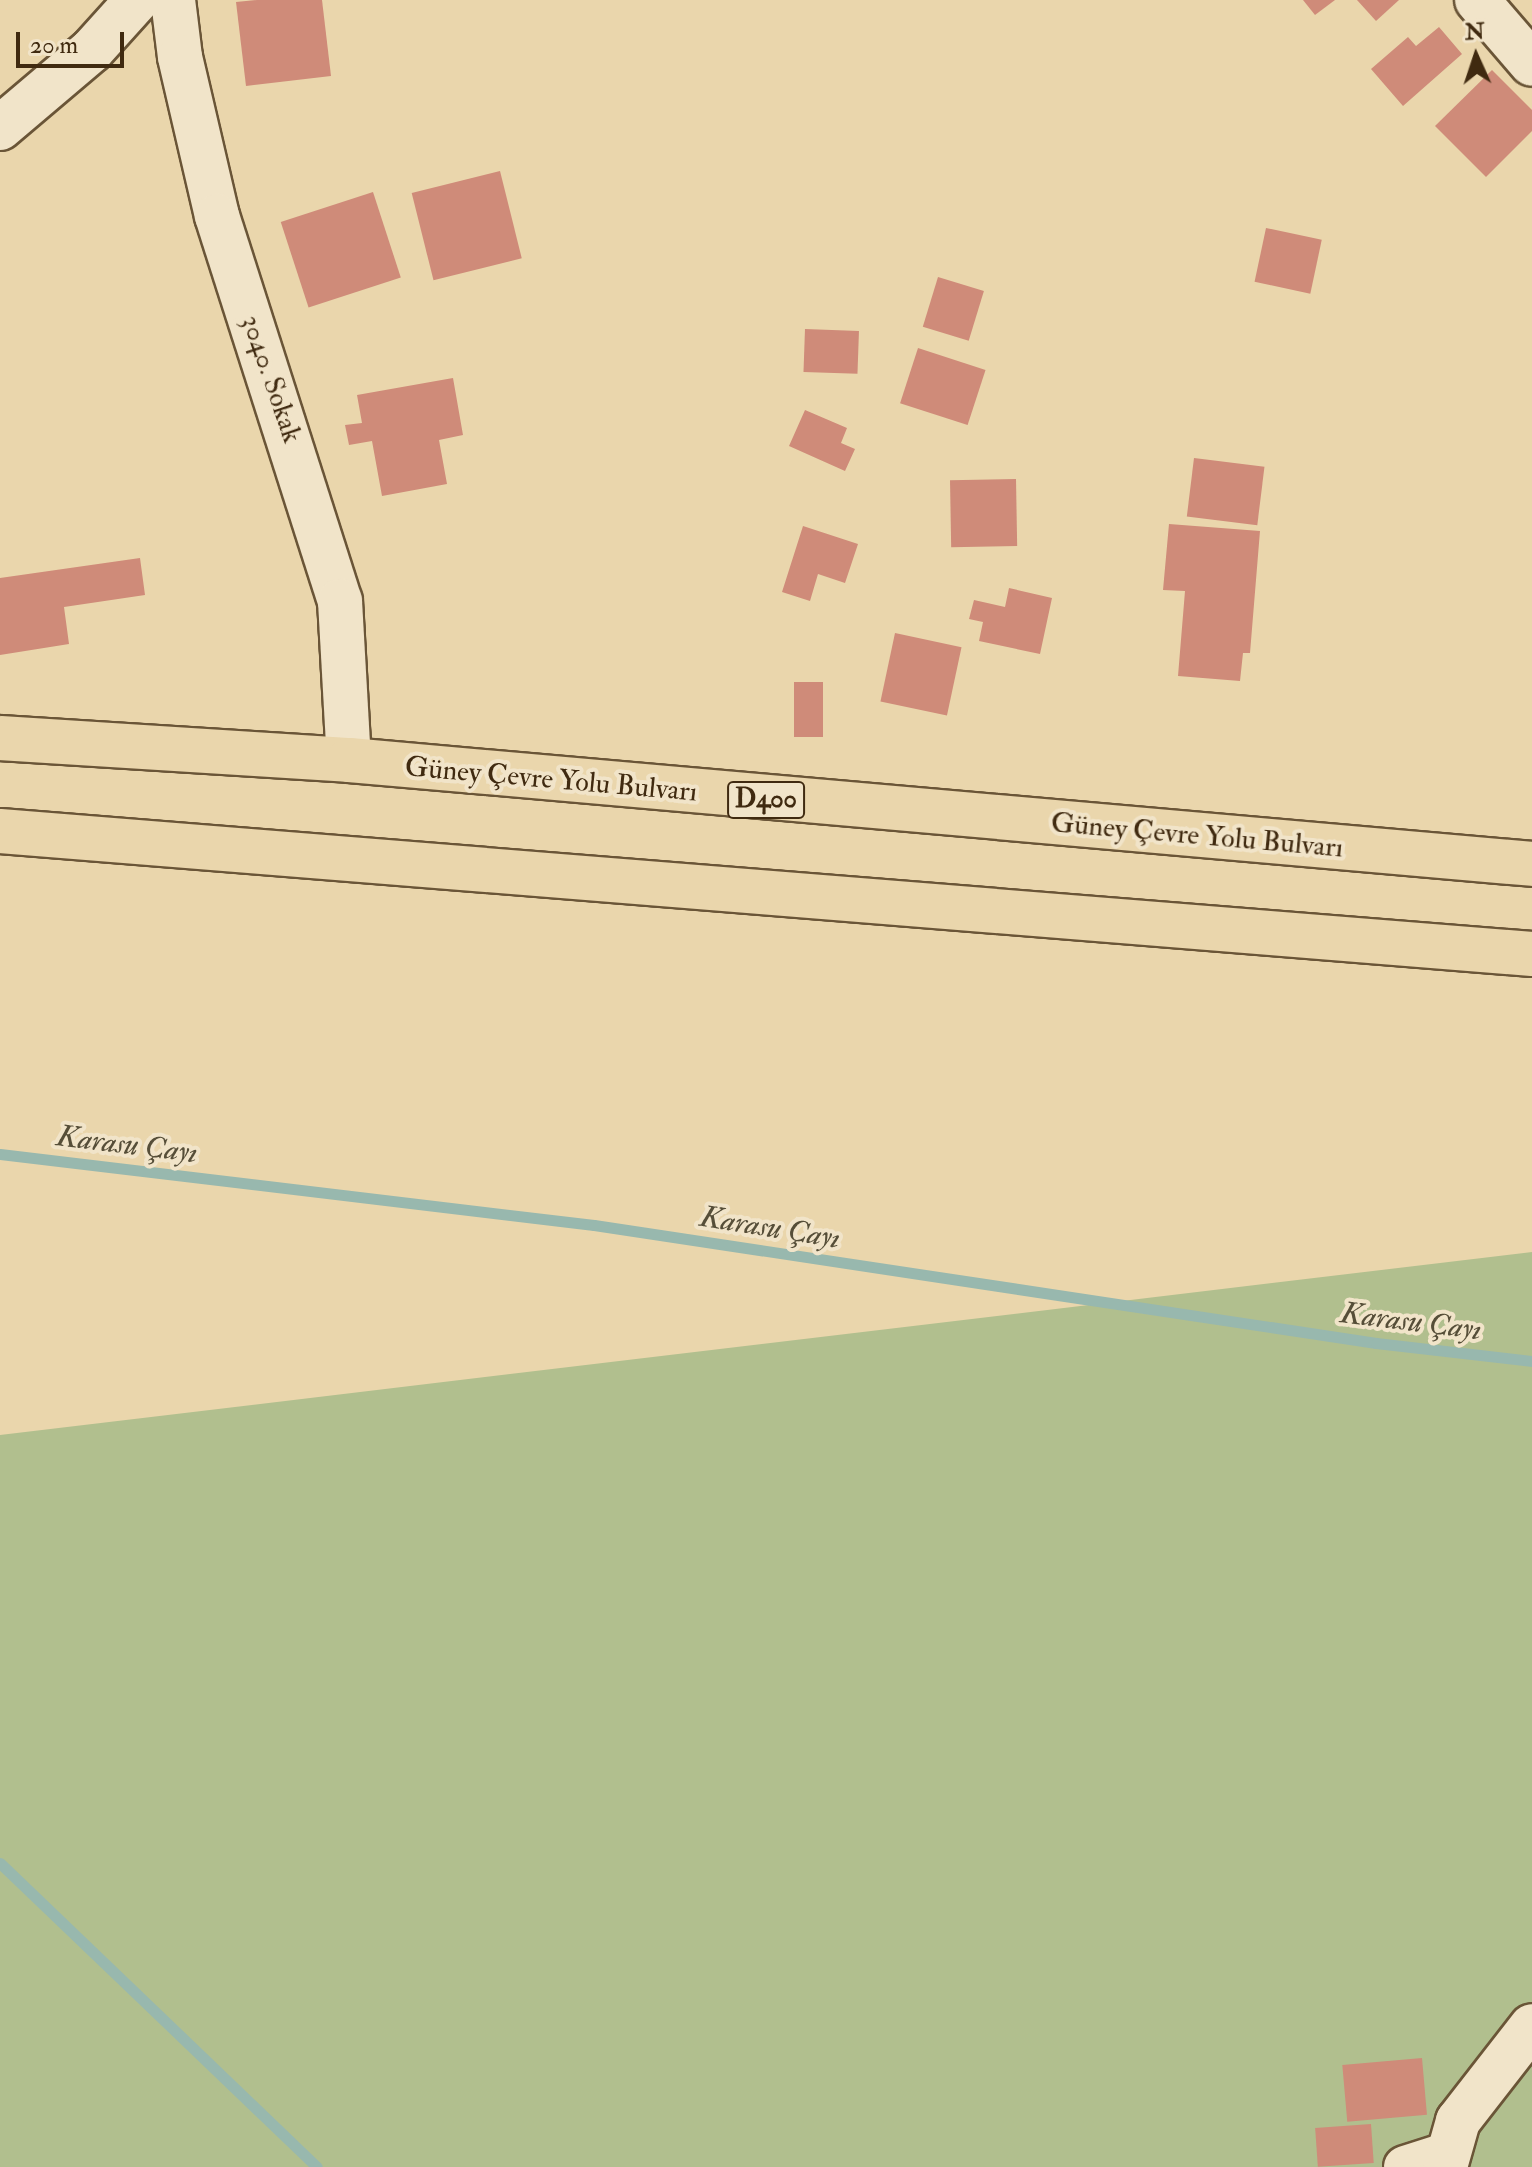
<!DOCTYPE html>
<meta charset="utf-8">
<style>
body{margin:0}
#map{position:relative;width:1532px;height:2167px;overflow:hidden;background:#ead6ac;font-family:"IM FELL Double Pica",serif}
div>[style]{position:absolute}
.green>*{inset:0;background:#b1bf8e}
.stream>*{height:11px;margin:-5.5px;padding:0 5.5px;transform-origin:5.5px;border-radius:5.5px;background:#98b8ae}
.building>*{inset:0;background:#cf8b79;transform-origin:0 0}
.roads{filter:drop-shadow(2px 0 #6a5537) drop-shadow(-2px 0 #6a5537) drop-shadow(0 2px #6a5537) drop-shadow(0 -2px #6a5537)}
.minor>*{height:42px;margin:-21px;padding:0 21px;transform-origin:21px;border-radius:21px;background:#f1e4c9}
.tertiary>*{height:44px;margin:-22px;padding:0 22px;transform-origin:22px;border-radius:22px;background:#f1e4c9}
.trunk>*{height:44px;margin:-22px;padding:0 22px;transform-origin:22px;border-radius:22px;background:#ead6ac}
span{translate:-50% -50%;white-space:nowrap;text-align:center;line-height:1.15;-webkit-text-stroke:8px #f1e4c9;paint-order:stroke}
.shield-label span{padding:2px 6px;background:#f1e4c9;border:2px solid;border-radius:6px;-webkit-text-stroke-width:0}
.shield-label{font-size:26px;color:#402a10;font-weight:700}
.street-label{font-size:28px;color:#402a10}
.water-label{font-size:30px;color:#564e38;font-style:italic}
.north{position:absolute;left:1436px;top:16px;width:80px;height:80px;-webkit-text-stroke:6px #f1e4c9;paint-order:stroke;rotate:357deg;font-size:22px;font-weight:700;line-height:32px;text-align:center;color:#402a10}
.north::after{content:'';display:block;margin:auto;width:28px;height:36px;background:#402a10;clip-path:polygon(50% 0,100% 100%,50% 72%,0 100%)}
.scale{position:absolute;left:16px;top:32px;width:108px;height:36px;box-sizing:border-box;border:4px solid #402a10;border-top:0;padding-left:10px;font-size:24px;line-height:28px;white-space:nowrap;color:#402a10;-webkit-text-stroke:6px #f1e4c9;paint-order:stroke}
</style>
<div id="map">
<div class="green">
<div style="clip-path:polygon(1532px 1252px,1532px 2167px,0 2167px,0 1435px)"></div>
</div>
<div class="stream">
<div style="left:0;top:1154px;width:598px;rotate:6.82deg"></div>
<div style="left:594px;top:1225px;width:791px;rotate:8.58deg"></div>
<div style="left:1376px;top:1343px;width:157px;rotate:6.6deg"></div>
<div style="left:0;top:1863px;width:439px;rotate:43.8deg"></div>
</div>
<div class="building">
<div style="clip-path:polygon(257px 0,322px 0,331px 76px,246px 86px,236px 2px)"></div>
<div style="clip-path:polygon(1303px 0,1335px 0,1315px 15px)"></div>
<div style="clip-path:polygon(1357px 0,1399px 0,1376px 21px)"></div>
<div style="clip-path:polygon(1439px 27px,1462px 54px,1403px 106px,1371px 69px,1408px 37px,1416px 46px)"></div>
<div style="clip-path:polygon(1492px 70px,1532px 110px,1532px 131px,1486px 177px,1435px 126px)"></div>
<div style="left:500px;top:171px;width:90px;height:91px;rotate:76deg"></div>
<div style="left:373px;top:192px;width:90px;height:97px;rotate:72deg"></div>
<div style="left:1266px;top:228px;width:57px;height:55px;rotate:12deg"></div>
<div style="left:938px;top:277px;width:48px;height:52px;rotate:17deg"></div>
<div style="left:805px;top:329px;width:54px;height:43px;rotate:2deg"></div>
<div style="left:918px;top:348px;width:71px;height:58px;rotate:18deg"></div>
<div style="clip-path:polygon(453px 378px,463px 435px,439px 440px,447px 484px,382px 496px,372px 441px,349px 445px,345px 425px,362px 423px,357px 395px)"></div>
<div style="clip-path:polygon(805px 410px,847px 428px,841px 443px,855px 449px,845px 471px,789px 446px)"></div>
<div style="left:1194px;top:458px;width:71px;height:59px;rotate:7deg"></div>
<div style="left:1016px;top:479px;width:67px;height:66px;rotate:89deg"></div>
<div style="clip-path:polygon(1169px 524px,1260px 531px,1250px 653px,1243px 653px,1240px 681px,1178px 676px,1185px 591px,1163px 590px)"></div>
<div style="clip-path:polygon(803px 526px,858px 544px,845px 583px,818px 574px,810px 601px,782px 592px)"></div>
<div style="clip-path:polygon(140px 558px,145px 595px,64px 607px,69px 644px,0 655px,0 578px)"></div>
<div style="clip-path:polygon(1009px 588px,1052px 598px,1040px 654px,979px 641px,983px 622px,969px 619px,974px 600px,1005px 607px)"></div>
<div style="left:895px;top:633px;width:68px;height:70px;rotate:12deg"></div>
<div style="left:823px;top:682px;width:55px;height:29px;rotate:90deg"></div>
<div style="left:1422px;top:2058px;width:57px;height:80px;rotate:85deg"></div>
<div style="left:1371px;top:2124px;width:39px;height:56px;rotate:86deg"></div>
</div>
<div class="roads">
<div class="minor">
<div style="left:1405px;top:2167px;width:46px;rotate:-17.7deg"></div>
</div>
<div class="tertiary">
<div style="left:173px;top:0;width:57px;rotate:83deg"></div>
<div style="left:180px;top:57px;width:163px;rotate:76.9deg"></div>
<div style="left:217px;top:216px;width:404px;rotate:72.3deg"></div>
<div style="left:340px;top:601px;width:159px;rotate:86.8deg"></div>
<div style="left:1477px;top:0;width:84px;rotate:49.3deg"></div>
<div style="left:0;top:128px;width:121px;rotate:-40.3deg"></div>
<div style="left:92px;top:50px;width:67px;rotate:-48deg"></div>
<div style="left:1445px;top:2167px;width:48px;rotate:-74.2deg"></div>
<div style="left:1458px;top:2121px;width:120px;rotate:-52.1deg"></div>
</div>
<div class="trunk">
<div style="left:0;top:738px;width:350px;rotate:3.6deg"></div>
<div style="left:349px;top:760px;width:1188px;rotate:5.02deg"></div>
<div style="left:0;top:831px;width:1537px;rotate:4.59deg"></div>
</div>
</div>
<div class="shield-label">
<span style="left:766px;top:800px">D400</span>
</div>
<div class="street-label">
<span style="left:271px;top:379px;rotate:71deg">3040. Sokak</span>
<span style="left:551px;top:780px;rotate:5deg">Güney Çevre Yolu Bulvarı</span>
<span style="left:1197px;top:836px;rotate:5deg">Güney Çevre Yolu Bulvarı</span>
</div>
<div class="water-label">
<span style="left:127px;top:1145px;rotate:7deg">Karasu Çayı</span>
<span style="left:770px;top:1228px;rotate:9deg">Karasu Çayı</span>
<span style="left:1411px;top:1322px;rotate:7deg">Karasu Çayı</span>
</div>
<div class="north">N</div>
<div class="scale">20 m</div>
</div>
